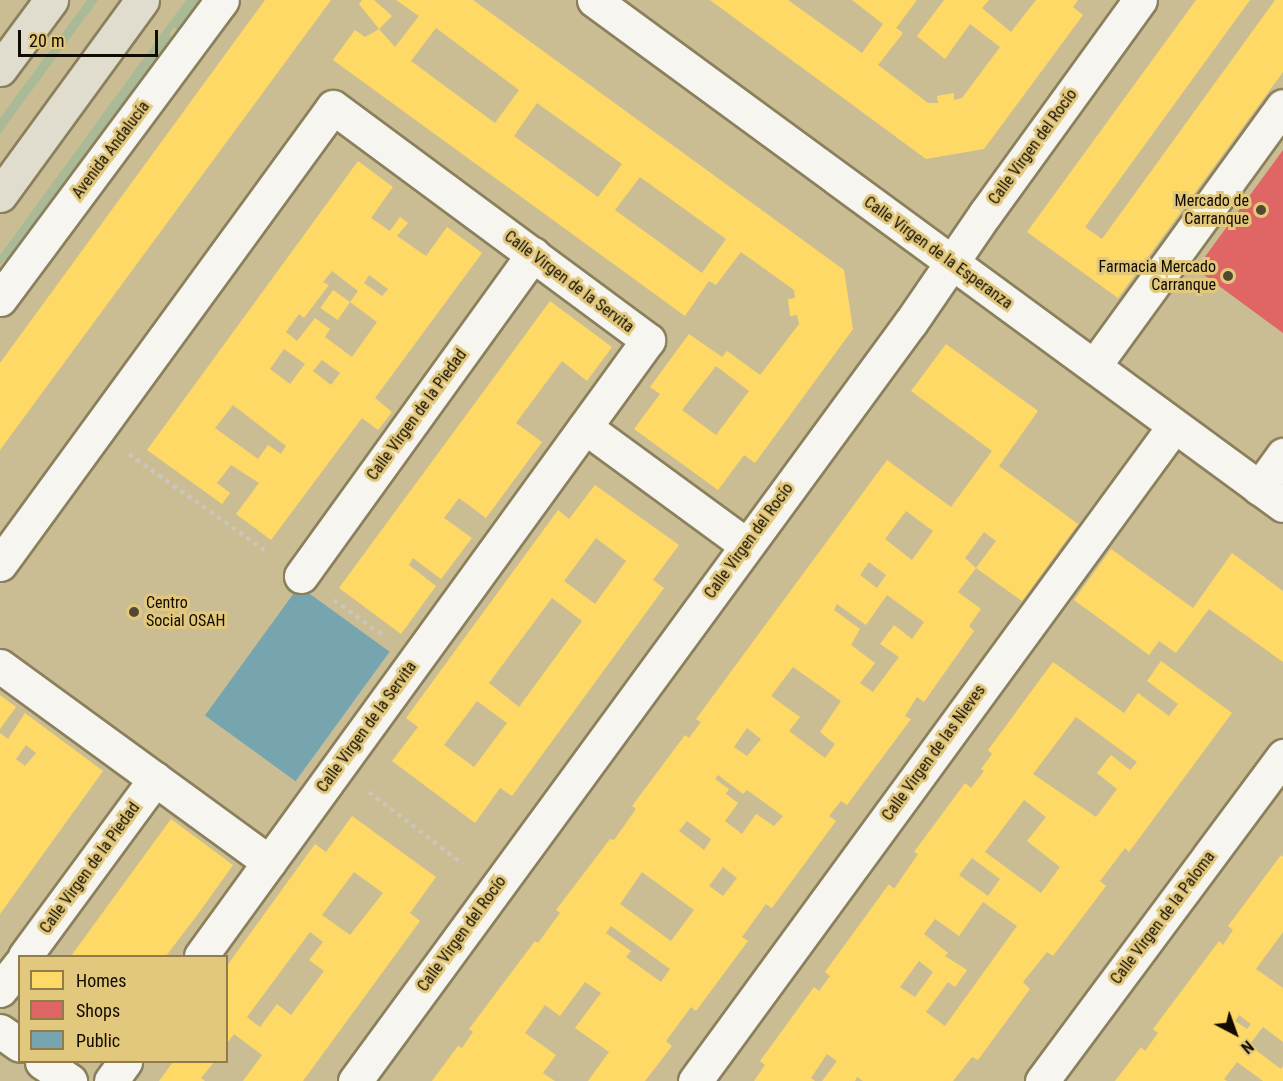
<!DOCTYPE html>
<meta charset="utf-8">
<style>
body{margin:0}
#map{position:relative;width:1283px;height:1081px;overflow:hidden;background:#cbbd93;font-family:"Roboto Condensed",sans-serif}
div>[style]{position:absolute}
.green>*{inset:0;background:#aaba96}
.homes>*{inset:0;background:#ffd966;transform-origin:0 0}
.shops>*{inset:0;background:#e06666}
.public>*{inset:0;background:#76a5af;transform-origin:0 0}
.path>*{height:4px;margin-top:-2px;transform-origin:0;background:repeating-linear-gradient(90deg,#cac6b9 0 4.5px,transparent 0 9px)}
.roads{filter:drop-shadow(2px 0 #8b805d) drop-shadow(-2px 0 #8b805d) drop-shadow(0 2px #8b805d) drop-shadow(0 -2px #8b805d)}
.street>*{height:33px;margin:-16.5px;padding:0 16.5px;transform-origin:16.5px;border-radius:16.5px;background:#f7f5ef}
.secondary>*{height:33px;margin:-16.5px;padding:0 16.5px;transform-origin:16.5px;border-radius:16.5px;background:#f7f5ef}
.primary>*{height:33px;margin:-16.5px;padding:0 16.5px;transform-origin:16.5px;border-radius:16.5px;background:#e0dcce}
.dots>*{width:16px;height:16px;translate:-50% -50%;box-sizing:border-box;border:3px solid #e2c87c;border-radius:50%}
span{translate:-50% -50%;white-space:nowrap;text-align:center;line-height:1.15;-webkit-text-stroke:6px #e2c87c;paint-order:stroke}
.street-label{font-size:16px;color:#120b00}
.poi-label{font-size:16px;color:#120b00}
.right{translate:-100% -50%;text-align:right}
.left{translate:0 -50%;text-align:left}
.legend{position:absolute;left:18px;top:955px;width:210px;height:108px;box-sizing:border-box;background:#e2c87c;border:2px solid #8f7c4a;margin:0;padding:8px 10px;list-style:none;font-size:18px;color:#120b00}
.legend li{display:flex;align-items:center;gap:12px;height:30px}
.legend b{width:30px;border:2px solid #8f7c4a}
.north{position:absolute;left:1205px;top:1003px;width:60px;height:60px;-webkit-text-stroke:4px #e2c87c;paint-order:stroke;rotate:139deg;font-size:16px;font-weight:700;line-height:24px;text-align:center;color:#120b00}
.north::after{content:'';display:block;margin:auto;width:21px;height:27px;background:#120b00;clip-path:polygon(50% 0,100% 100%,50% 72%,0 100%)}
.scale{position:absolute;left:18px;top:30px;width:140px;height:27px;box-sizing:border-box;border:3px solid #120b00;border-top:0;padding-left:8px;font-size:18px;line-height:21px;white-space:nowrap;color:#120b00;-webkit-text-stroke:4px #e2c87c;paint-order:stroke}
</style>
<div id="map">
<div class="green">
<div style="clip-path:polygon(87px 0,98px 0,0 134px,0 118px)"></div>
<div style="clip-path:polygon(186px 0,203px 0,180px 31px,174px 27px,169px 35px,176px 39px,11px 264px,5px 259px,0 265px,0 255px)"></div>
</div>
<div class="homes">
<div style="clip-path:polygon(265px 0,331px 0,0 450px,0 363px)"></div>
<div style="clip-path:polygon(362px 0,374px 0,392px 16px,379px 29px,359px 4px)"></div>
<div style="clip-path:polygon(evenodd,396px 0,473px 0,844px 270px,853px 329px,755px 463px,744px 455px,718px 490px,634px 429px,660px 394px,650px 387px,689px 334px,722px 357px,727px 351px,760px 375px,799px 324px,797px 315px,790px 316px,788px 299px,795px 298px,794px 290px,741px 252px,716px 285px,709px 281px,685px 316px,333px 60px,355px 30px,365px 37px,379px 29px,395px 47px,419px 16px,396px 0,436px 28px,519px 90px,495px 123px,411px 61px,436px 28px,396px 0,537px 103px,622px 164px,598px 197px,514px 136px,537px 103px,396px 0,640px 177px,726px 239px,702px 273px,615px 210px,640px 177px,396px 0,716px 366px,749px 391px,716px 435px,682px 410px,716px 366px)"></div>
<div style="clip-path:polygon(710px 0,788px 0,862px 53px,883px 24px,852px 0,917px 0,896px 28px,903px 33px,878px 65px,928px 103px,938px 103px,937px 96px,954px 93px,954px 100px,962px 98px,1000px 47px,970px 24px,945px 59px,917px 36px,944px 0,989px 0,982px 8px,1011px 32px,1036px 0,1078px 0,1073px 7px,1083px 15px,984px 149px,926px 159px)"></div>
<div style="clip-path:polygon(1196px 0,1250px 0,1085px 227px,1102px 239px,1275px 0,1283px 0,1283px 72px,1118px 298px,1027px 232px)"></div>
<div style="clip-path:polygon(evenodd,358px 161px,393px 187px,371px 218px,390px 231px,400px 217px,408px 223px,397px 236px,426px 256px,447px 227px,482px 253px,375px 398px,392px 412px,378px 430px,362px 418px,271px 540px,236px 514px,259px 483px,231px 465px,217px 483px,230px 493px,222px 504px,147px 450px,358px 161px,332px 271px,358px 291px,350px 302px,377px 322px,352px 357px,325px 337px,330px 329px,315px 318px,297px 341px,286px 332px,299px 314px,304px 318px,329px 285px,323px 282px,332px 271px,358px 161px,369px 275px,388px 289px,382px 296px,364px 283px,369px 275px,358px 161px,284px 349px,305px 364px,290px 384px,270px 369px,284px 349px,358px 161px,322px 360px,340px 373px,331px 385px,313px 371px,322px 360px,358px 161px,233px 405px,286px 446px,281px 454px,268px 445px,258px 459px,215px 428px,233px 405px)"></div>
<div style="left:333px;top:290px;width:21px;height:22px;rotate:35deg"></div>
<div style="clip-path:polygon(550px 301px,612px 347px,587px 381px,562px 361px,516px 423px,542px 442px,486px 518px,459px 498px,444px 518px,472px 538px,441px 579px,413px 558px,409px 565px,436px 586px,401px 634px,339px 588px)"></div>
<div style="clip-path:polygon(evenodd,946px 344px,1038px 411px,999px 466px,1078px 524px,1022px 601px,976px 568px,996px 541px,984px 532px,965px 558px,976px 568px,958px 592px,981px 609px,969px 626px,974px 631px,924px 702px,917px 697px,905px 716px,911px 719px,847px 805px,841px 801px,829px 816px,836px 821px,772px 908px,766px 904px,742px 937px,748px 941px,696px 1011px,691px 1007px,666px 1041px,672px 1046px,645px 1081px,588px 1081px,609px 1052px,575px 1028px,601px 993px,585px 982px,560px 1016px,545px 1005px,525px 1033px,556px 1055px,543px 1073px,555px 1081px,432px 1081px,458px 1046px,462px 1048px,473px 1032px,469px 1029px,535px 941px,538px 943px,560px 913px,556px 910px,610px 839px,614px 840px,636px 809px,632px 806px,685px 735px,689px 738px,701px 722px,696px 719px,887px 460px,951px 507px,992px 451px,911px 391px,946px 344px,906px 511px,933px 531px,912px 560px,885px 539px,906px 511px,946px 344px,869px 562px,886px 575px,877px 588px,860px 575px,869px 562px,946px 344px,887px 595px,924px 622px,912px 639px,894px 625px,880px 644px,899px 657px,873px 692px,860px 683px,875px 663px,851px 645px,860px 629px,834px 610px,837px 604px,866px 625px,887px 595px,946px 344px,793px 667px,841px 701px,820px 732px,835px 744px,825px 758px,789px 731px,800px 717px,771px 696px,793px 667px,946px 344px,747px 728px,761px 739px,747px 756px,734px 747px,747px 728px,946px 344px,718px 775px,743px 794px,747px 790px,783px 816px,774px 826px,756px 814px,742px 834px,725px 821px,738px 803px,726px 794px,729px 789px,715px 779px,718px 775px,946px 344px,687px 821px,711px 839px,704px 850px,679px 831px,687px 821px,946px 344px,723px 867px,737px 878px,723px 896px,709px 886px,723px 867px,946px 344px,642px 872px,694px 910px,671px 941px,620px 904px,642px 872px,946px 344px,611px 926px,670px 969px,661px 982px,626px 957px,631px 951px,606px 933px,611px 926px)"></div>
<div style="clip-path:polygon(evenodd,595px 485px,679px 545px,653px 580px,664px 588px,512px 796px,500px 788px,475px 823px,392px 761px,418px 727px,406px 718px,558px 510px,569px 519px,595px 485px,596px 538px,626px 561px,595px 604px,564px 581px,596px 538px,595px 485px,552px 598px,582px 621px,519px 707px,489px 683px,552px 598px,595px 485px,477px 701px,507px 723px,474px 767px,444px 745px,477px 701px)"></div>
<div style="clip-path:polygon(1111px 549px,1193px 608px,1232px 553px,1283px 591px,1283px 662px,1209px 609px,1176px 653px,1159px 641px,1149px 655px,1074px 600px)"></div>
<div style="clip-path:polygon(evenodd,1161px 661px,1232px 713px,1129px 852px,1125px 848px,1100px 881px,1106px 886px,1053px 956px,1047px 952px,1023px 982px,1030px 989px,978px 1060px,972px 1057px,953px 1081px,863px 1081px,857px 1077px,855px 1081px,822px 1081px,837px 1061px,827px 1054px,811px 1078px,815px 1081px,754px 1081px,765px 1065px,760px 1061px,814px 987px,819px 991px,830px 976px,825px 972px,889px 884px,894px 889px,918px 854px,914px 852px,965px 783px,971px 788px,984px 771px,981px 769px,992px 754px,988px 750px,1053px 662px,1124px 713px,1138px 693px,1169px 716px,1178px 704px,1147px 681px,1161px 661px,1076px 717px,1137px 762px,1130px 770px,1111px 755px,1097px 773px,1117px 789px,1096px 817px,1033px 774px,1076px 717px,1161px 661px,1024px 800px,1046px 817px,1027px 841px,1060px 867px,1041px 893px,985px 852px,1024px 800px,1161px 661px,972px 858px,1000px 879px,988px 896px,959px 875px,972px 858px,1161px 661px,983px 902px,1017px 926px,945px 1026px,926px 1012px,948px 982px,955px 987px,967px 970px,945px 956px,948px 953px,924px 934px,935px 919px,959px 936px,983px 902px,1161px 661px,919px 961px,933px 972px,915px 997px,900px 987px,919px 961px)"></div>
<div style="clip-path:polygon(0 695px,16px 707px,0 729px)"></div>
<div style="clip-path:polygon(evenodd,25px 713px,103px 771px,0 914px,0 733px,8px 739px,25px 713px,26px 745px,36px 753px,25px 766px,16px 759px,26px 745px)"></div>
<div style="clip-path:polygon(evenodd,352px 816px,436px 877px,410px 913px,420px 921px,303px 1081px,243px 1081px,262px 1055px,234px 1034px,226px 1045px,226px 967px,315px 844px,326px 852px,352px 816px,354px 872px,383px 893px,350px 935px,322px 915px,354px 872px,352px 816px,310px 932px,323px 942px,309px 960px,324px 971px,291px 1015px,277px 1004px,260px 1027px,247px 1017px,310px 932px)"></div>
<div style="clip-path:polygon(171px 819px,233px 865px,198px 914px,166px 956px,71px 956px)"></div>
<div style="clip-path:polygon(evenodd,1281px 855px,1283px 857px,1283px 932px,1256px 969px,1283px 988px,1283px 1042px,1263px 1027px,1249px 1045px,1281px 1069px,1283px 1066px,1283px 1081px,1263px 1081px,1237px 1062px,1224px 1079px,1227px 1081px,1115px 1081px,1141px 1047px,1145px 1051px,1158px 1033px,1153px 1029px,1219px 941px,1223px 945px,1233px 930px,1228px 926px,1281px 855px,1239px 1015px,1251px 1024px,1247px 1029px,1235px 1021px,1239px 1015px)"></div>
<div style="clip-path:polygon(173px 1062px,214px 1062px,201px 1078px,205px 1081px,159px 1081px)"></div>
</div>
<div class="shops">
<div style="clip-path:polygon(1283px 150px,1283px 333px,1196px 269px)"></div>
</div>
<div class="public">
<div style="left:299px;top:586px;width:112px;height:160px;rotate:36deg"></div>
</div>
<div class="path">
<div style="left:129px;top:454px;width:169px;rotate:35.4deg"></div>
<div style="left:334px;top:600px;width:62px;rotate:35.8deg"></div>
<div style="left:369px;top:792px;width:118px;rotate:37.5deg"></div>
</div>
<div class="roads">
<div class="street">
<div style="left:0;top:299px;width:372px;rotate:-53.4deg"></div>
<div style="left:1094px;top:366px;width:321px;rotate:-54deg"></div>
<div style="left:585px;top:427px;width:200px;rotate:36.2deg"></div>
<div style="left:1259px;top:488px;width:41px;rotate:-54deg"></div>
<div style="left:0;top:564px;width:565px;rotate:-53.92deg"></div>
<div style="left:333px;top:107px;width:392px;rotate:36.5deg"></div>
<div style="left:648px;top:340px;width:761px;rotate:125.97deg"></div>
<div style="left:301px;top:576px;width:397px;rotate:-54.2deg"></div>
<div style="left:0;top:666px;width:333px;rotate:36.1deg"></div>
<div style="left:25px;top:956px;width:220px;rotate:-53.7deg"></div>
<div style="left:0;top:990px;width:33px;rotate:-52deg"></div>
<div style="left:0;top:1031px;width:24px;rotate:35deg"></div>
<div style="left:42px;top:1062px;width:34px;rotate:34deg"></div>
<div style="left:111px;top:1081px;width:24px;rotate:-54deg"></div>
<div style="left:355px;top:1081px;width:941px;rotate:-53.78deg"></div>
<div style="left:911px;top:322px;width:131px;rotate:-55.6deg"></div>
<div style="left:985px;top:214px;width:264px;rotate:-54.1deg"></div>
<div style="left:695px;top:1081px;width:811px;rotate:-53.82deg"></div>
<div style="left:1042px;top:1081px;width:405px;rotate:-53.4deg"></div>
</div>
<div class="secondary">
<div style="left:594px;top:0;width:854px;rotate:36.24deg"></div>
</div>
<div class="primary">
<div style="left:0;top:69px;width:86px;rotate:-53.5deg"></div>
<div style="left:0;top:195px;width:241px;rotate:-53.9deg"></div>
</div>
</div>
<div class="dots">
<div style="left:1261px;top:210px;background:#534933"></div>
<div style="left:1228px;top:276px;background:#534933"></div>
<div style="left:134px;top:612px;background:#534933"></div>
</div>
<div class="street-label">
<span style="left:1033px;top:147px;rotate:-54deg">Calle Virgen del Rocío</span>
<span style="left:111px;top:150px;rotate:-53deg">Avenida Andalucía</span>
<span style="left:938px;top:253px;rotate:36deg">Calle Virgen de la Esperanza</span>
<span style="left:569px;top:282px;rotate:37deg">Calle Virgen de la Servita</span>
<span style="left:417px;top:415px;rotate:-54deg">Calle Virgen de la Piedad</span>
<span style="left:749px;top:541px;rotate:-54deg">Calle Virgen del Rocío</span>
<span style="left:367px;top:727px;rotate:-54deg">Calle Virgen de la Servita</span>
<span style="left:934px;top:753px;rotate:-54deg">Calle Virgen de las Nieves</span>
<span style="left:90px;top:868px;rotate:-54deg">Calle Virgen de la Piedad</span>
<span style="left:1163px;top:918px;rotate:-53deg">Calle Virgen de la Paloma</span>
<span style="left:462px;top:934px;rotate:-54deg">Calle Virgen del Rocío</span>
</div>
<div class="poi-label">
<span class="right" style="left:1249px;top:210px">Mercado de<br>Carranque</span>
<span class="right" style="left:1216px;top:276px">Farmacia Mercado<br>Carranque</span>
<span class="left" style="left:146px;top:612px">Centro<br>Social OSAH</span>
</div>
<ul class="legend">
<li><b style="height:16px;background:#ffd966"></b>Homes</li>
<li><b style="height:16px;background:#e06666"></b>Shops</li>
<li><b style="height:16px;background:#76a5af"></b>Public</li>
</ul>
<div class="north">N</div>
<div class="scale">20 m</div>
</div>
